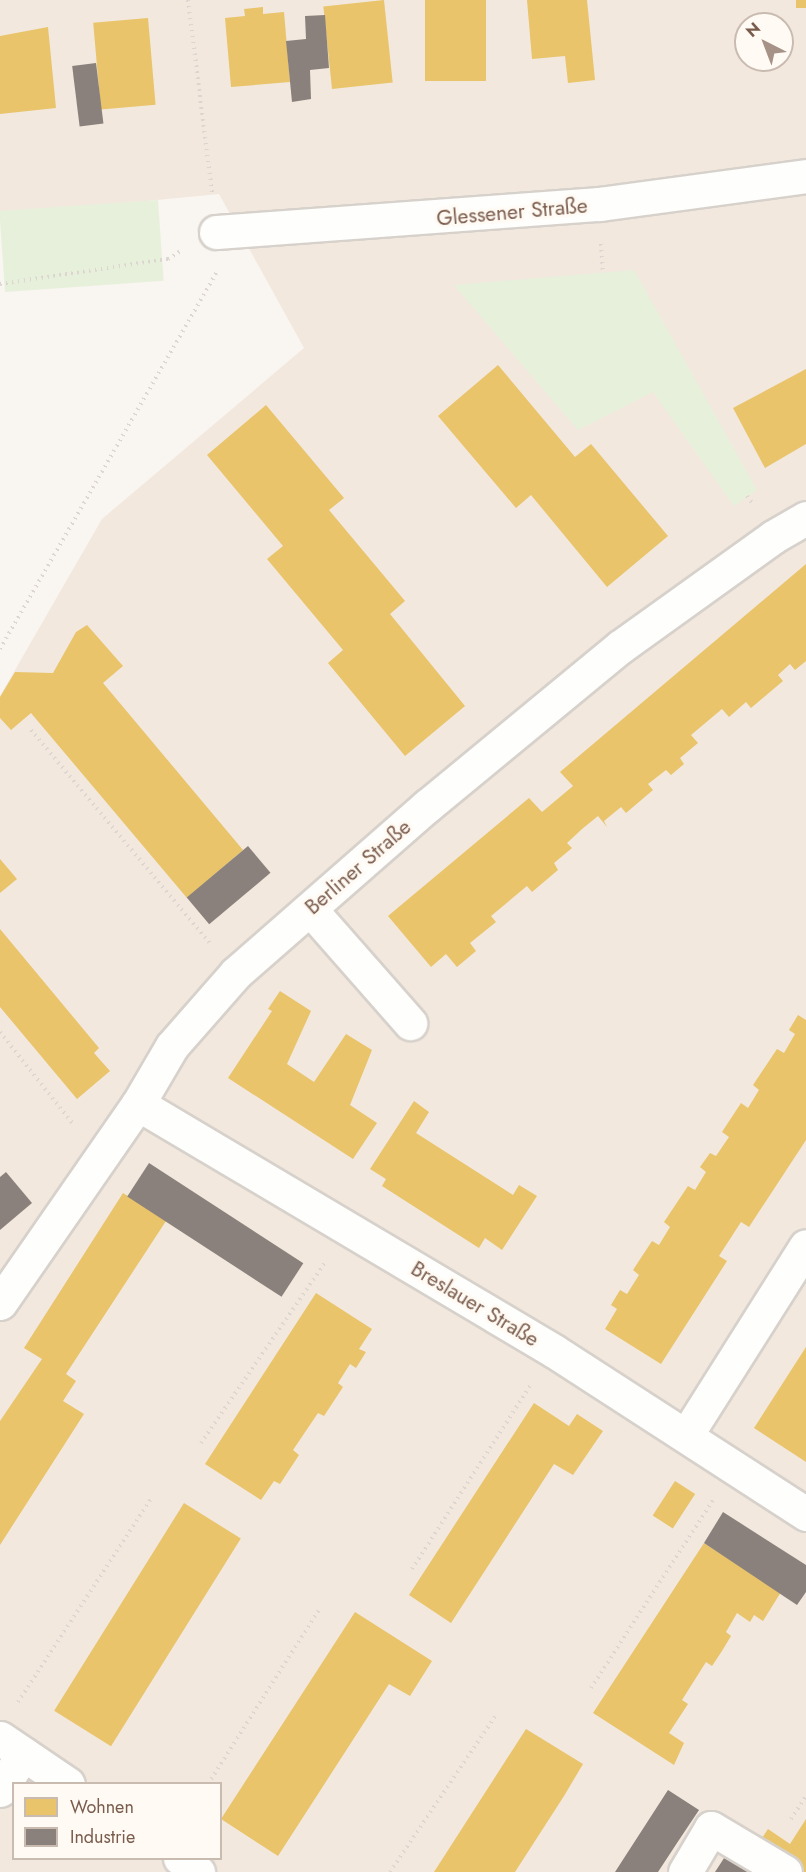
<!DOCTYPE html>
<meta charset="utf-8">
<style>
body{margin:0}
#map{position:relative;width:806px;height:1872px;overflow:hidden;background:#f9f5f0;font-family:Jost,sans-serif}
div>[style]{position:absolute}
.residential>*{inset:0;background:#f2e8de}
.green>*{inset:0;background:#e7f0db;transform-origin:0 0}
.homes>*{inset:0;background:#e9c46a;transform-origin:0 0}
.industry>*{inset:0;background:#8a817c;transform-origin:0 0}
.path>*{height:4px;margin-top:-2px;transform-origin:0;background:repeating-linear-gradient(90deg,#dcd5d0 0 1.5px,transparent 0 6px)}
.roads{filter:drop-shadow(2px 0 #d7d1cb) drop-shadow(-2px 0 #d7d1cb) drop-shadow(0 2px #d7d1cb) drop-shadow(0 -2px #d7d1cb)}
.minor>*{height:33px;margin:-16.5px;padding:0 16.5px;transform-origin:16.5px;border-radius:16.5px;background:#fefefd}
span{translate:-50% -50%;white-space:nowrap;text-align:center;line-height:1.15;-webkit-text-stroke:6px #fffaf3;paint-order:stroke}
.street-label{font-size:21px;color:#7a5c4d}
.legend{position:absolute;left:12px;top:1782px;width:210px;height:78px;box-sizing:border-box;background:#fffaf3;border:2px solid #cabbb1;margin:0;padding:8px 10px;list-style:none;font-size:18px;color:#7a5c4d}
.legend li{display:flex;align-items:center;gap:12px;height:30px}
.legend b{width:30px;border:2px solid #cabbb1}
.north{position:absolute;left:734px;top:12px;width:60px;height:60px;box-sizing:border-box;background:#fffaf3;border:2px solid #cabbb1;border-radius:50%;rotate:318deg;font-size:16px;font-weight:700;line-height:24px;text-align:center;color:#7a5c4d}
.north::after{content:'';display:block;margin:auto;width:21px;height:27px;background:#a69286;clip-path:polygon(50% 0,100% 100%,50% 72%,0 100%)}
</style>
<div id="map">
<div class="residential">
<div style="clip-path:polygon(evenodd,0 0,806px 0,806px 1872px,0 1872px,0 696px,102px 519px,304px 348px,219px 194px,0 215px,0 0,746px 24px,782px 24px,782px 60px,746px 60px,746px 24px,0 0,14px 1784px,220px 1784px,220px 1858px,14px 1858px,14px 1784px)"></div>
</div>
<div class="green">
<div style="left:158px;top:200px;width:81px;height:159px;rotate:86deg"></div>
<div style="clip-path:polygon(634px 270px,757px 490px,734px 506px,653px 392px,578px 430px,454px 285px)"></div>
</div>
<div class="homes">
<div style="left:384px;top:0;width:83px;height:61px;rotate:84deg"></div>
<div style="left:425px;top:0;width:61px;height:81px"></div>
<div style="clip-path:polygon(527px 0,587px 0,595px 80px,568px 83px,565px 56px,532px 59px)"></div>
<div style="left:796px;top:0;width:10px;height:8px"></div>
<div style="clip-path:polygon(263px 7px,263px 14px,284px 12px,290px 82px,231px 87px,225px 18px,245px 16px,244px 9px)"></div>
<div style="left:148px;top:18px;width:87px;height:55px;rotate:85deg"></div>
<div style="clip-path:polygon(48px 27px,56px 108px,0 114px,0 36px)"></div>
<div style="clip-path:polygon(498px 365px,575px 457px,591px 444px,668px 536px,607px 587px,531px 495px,516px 508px,438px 416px)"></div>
<div style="clip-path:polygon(806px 369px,806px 444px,765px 468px,733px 408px)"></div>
<div style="clip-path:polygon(266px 405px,344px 498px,329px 510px,405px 601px,390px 614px,465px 706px,405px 756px,328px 663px,343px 650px,267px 559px,283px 546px,207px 455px)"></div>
<div style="clip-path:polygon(806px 564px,806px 661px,795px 670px,790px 664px,778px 675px,783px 681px,751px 708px,746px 702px,729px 717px,722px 709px,691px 735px,698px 743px,680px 758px,684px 764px,671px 775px,666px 770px,648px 784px,653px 790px,626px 813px,621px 807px,604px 821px,607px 827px,598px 816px,582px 829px,567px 843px,572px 848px,554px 863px,558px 870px,532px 892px,527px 886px,491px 916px,496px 922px,470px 943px,476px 951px,457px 967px,446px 954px,431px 967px,388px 916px,529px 798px,542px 812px,573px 786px,560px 772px)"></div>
<div style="clip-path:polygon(87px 625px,123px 666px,103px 683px,243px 850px,187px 898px,31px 713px,11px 730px,0 718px,0 697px,15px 672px,53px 673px,76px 632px)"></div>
<div style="clip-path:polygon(0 859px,17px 879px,0 893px)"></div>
<div style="clip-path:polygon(0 929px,99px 1048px,94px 1053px,110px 1071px,77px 1099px,0 1007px)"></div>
<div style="clip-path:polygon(280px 991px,311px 1011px,287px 1064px,314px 1082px,346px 1034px,372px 1050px,350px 1105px,377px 1123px,353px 1159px,228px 1078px,272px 1011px,268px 1009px)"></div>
<div style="clip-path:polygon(798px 1015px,806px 1020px,806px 1140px,749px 1227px,741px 1222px,719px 1256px,727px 1261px,661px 1364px,605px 1329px,617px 1309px,611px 1305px,620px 1290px,627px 1294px,639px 1275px,633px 1270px,652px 1241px,659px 1245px,670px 1227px,664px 1222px,688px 1186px,695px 1190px,706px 1172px,700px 1167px,710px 1153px,716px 1156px,729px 1137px,722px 1132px,741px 1103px,748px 1108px,759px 1090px,753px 1085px,777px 1049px,784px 1053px,795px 1034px,789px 1030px)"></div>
<div style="clip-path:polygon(414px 1101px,429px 1112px,416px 1133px,513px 1195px,519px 1185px,537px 1196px,502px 1250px,485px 1238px,479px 1248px,382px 1186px,386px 1179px,370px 1169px)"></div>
<div style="clip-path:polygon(123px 1193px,166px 1221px,66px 1374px,76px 1381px,63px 1401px,84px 1414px,0 1545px,0 1421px,42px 1359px,24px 1348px)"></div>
<div style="clip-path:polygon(316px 1293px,372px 1329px,359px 1349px,366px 1352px,356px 1368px,350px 1364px,338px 1383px,343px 1387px,324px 1416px,318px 1413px,293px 1450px,299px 1455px,280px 1484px,274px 1481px,261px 1500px,205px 1464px)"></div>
<div style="clip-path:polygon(806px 1347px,806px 1462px,754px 1428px)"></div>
<div style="clip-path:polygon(534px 1403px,569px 1426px,577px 1414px,603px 1431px,573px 1475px,554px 1464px,451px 1623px,409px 1595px)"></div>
<div style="left:675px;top:1481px;width:24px;height:41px;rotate:33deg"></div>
<div style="left:184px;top:1503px;width:67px;height:245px;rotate:32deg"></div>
<div style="clip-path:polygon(704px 1543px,781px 1592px,763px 1621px,754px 1615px,750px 1622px,737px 1613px,726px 1632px,731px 1636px,722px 1651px,712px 1666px,706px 1662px,682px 1700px,688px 1704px,669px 1733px,684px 1743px,674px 1765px,593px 1713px)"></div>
<div style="clip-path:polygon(355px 1612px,432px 1661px,410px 1696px,389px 1684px,278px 1856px,221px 1819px)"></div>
<div style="clip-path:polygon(526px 1729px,583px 1764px,564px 1796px,515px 1872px,434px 1872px)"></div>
<div style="clip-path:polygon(806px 1819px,806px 1872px,796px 1872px,756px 1847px,768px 1829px,790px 1844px)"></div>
</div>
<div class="industry">
<div style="clip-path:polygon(325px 15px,329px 68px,310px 70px,311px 99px,292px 102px,286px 41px,306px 39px,305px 16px)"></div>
<div style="left:96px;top:63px;width:61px;height:24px;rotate:83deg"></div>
<div style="left:248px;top:846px;width:35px;height:80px;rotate:50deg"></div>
<div style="left:149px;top:1163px;width:184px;height:40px;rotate:33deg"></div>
<div style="clip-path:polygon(6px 1172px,32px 1203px,0 1230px,0 1177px)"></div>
<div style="clip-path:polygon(723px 1512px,806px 1565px,806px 1592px,797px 1605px,704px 1543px)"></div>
<div style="clip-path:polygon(668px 1790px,699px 1810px,677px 1843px,658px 1872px,615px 1872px)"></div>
<div style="clip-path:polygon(728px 1852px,758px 1872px,715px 1872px)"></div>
</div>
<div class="path">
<div style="left:188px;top:0;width:194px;rotate:82.9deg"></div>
<div style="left:601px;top:244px;width:29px;rotate:86deg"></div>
<div style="left:0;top:284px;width:170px;rotate:-8.5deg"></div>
<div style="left:168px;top:259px;width:15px;rotate:-32deg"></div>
<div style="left:747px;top:496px;width:9px;rotate:54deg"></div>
<div style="left:0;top:649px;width:436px;rotate:-60.1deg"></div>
<div style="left:31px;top:730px;width:278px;rotate:50deg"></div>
<div style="left:0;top:1032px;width:119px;rotate:51.5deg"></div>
<div style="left:201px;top:1443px;width:221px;rotate:-55.5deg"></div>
<div style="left:412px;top:1569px;width:221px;rotate:-57.2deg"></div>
<div style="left:591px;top:1688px;width:224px;rotate:-57deg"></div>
<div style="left:18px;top:1702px;width:245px;rotate:-56.8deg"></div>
<div style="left:208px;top:1784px;width:209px;rotate:-57.5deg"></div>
<div style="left:791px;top:1819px;width:27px;rotate:-57deg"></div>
<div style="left:390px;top:1872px;width:189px;rotate:-56deg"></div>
</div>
<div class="roads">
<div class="minor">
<div style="left:216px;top:232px;width:385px;rotate:-4.2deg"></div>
<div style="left:600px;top:204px;width:208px;rotate:-7.7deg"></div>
<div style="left:310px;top:909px;width:152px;rotate:48.7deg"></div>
<div style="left:138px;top:1104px;width:484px;rotate:30.7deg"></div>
<div style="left:554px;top:1351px;width:300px;rotate:32.9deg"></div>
<div style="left:0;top:1303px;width:242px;rotate:-55.3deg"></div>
<div style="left:138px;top:1104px;width:67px;rotate:-59.6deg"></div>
<div style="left:172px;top:1046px;width:97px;rotate:-48.8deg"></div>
<div style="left:236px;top:973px;width:254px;rotate:-41.2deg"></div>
<div style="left:427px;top:806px;width:250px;rotate:-39.5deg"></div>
<div style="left:620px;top:647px;width:188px;rotate:-35.7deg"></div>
<div style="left:773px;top:537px;width:38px;rotate:-30deg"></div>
<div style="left:687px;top:1434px;width:222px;rotate:-57.7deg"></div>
<div style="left:0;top:1738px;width:82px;rotate:34.1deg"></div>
<div style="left:0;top:1790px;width:43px;rotate:-57.4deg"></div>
<div style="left:180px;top:1858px;width:23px;rotate:38deg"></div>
<div style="left:685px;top:1872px;width:51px;rotate:-59.4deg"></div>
<div style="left:711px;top:1828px;width:86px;rotate:30.7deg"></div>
</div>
</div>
<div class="street-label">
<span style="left:512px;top:212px;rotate:-5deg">Glessener Straße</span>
<span style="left:358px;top:867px;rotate:-41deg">Berliner Straße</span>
<span style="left:475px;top:1304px;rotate:31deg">Breslauer Straße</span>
</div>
<ul class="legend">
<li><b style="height:16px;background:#e9c46a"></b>Wohnen</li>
<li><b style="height:16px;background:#8a817c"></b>Industrie</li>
</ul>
<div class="north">N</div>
</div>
